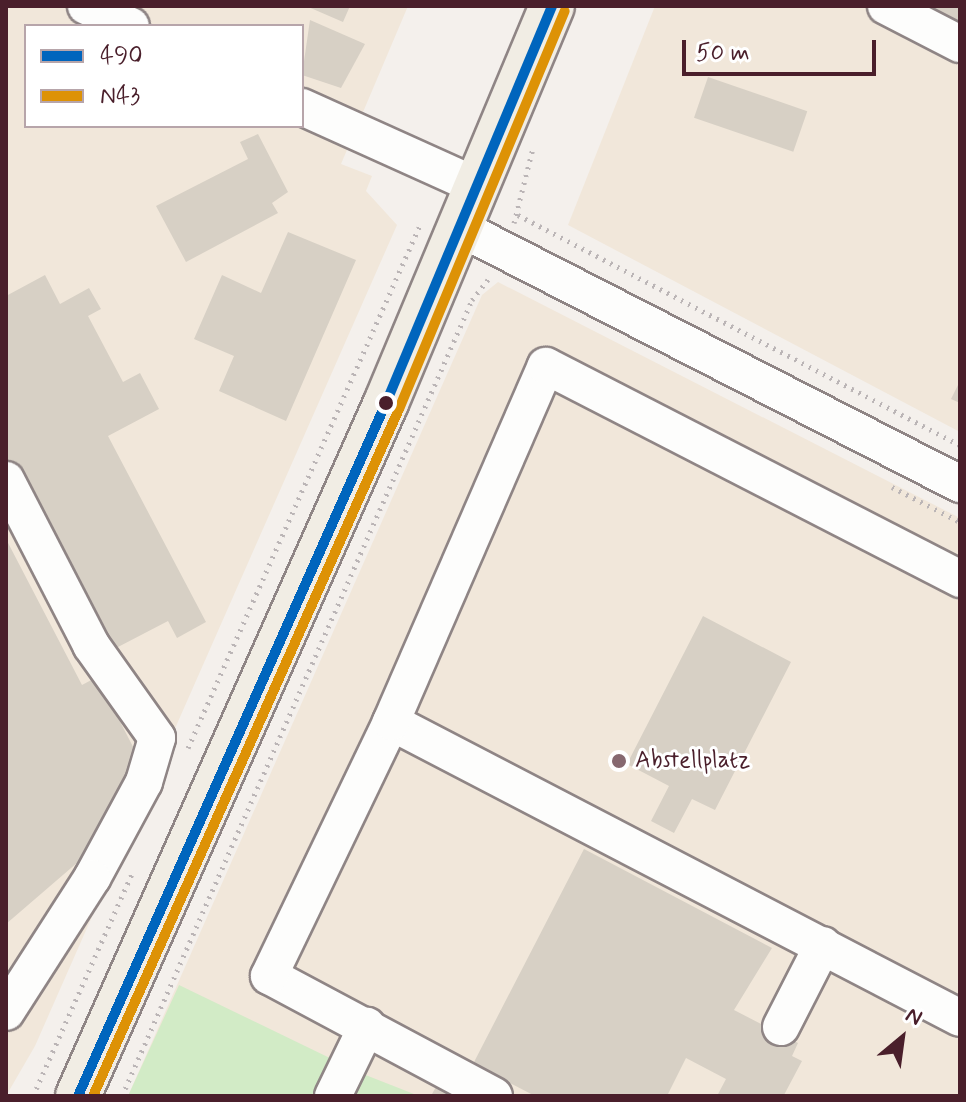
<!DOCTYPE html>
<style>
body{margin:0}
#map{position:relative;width:966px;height:1102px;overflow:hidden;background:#f4f0ec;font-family:Mynerve,sans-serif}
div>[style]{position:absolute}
.built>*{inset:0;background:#f1e7da}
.green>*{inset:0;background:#d2ebc6}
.building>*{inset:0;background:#d7d0c5;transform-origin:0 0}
.path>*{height:5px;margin-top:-2.5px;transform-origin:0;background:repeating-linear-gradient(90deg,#bbb5b6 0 2px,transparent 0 8px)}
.roads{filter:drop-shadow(2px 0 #8f8585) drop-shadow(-2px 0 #8f8585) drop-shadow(0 2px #8f8585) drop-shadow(0 -2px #8f8585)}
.minor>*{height:36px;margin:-18px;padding:0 18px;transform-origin:18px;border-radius:18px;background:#fdfdfc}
.major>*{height:44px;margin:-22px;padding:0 22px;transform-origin:22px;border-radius:22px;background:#f1ede4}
.bus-1>*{height:10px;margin:-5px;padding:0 5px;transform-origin:5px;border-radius:5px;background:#0065bd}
.bus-2>*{height:10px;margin:-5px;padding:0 5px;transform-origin:5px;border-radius:5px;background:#dd9206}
.dots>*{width:22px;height:22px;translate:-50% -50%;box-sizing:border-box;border:4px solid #fff;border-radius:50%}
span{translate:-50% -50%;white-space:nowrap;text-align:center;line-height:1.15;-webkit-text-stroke:6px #fff;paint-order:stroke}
.poi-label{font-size:24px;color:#4a1f2b}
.left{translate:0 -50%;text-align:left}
.frame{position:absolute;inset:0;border:8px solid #4a1f2b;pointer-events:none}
.legend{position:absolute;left:24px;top:24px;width:280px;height:104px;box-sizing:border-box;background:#fff;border:2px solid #b7a5aa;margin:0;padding:10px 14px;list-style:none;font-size:24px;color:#4a1f2b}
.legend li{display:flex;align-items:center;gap:16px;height:40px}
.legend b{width:40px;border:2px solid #b7a5aa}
.north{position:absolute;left:862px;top:998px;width:80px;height:80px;-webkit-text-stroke:6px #fff;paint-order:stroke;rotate:29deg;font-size:22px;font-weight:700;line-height:32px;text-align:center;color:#4a1f2b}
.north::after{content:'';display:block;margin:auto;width:28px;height:36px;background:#4a1f2b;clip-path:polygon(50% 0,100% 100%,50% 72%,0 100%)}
.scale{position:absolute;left:682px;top:40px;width:194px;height:36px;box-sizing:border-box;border:4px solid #4a1f2b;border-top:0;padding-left:10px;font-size:24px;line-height:28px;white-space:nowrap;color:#4a1f2b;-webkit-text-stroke:6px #fff;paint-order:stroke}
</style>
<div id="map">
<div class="built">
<div style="clip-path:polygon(evenodd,6px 6px,408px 6px,341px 164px,372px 176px,366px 191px,397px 225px,35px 1046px,6px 1096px,6px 6px,26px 26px,302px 26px,302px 126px,26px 126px,26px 26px)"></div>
<div style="clip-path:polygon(655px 6px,960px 6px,960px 432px,568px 225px)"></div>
<div style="clip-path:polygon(498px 282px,960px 518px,960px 1096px,128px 1096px,482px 295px)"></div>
</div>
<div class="green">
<div style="clip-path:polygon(179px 985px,336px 1061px,318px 1096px,128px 1096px)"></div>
<div style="clip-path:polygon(358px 1072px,419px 1096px,349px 1096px)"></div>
</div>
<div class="building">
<div style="clip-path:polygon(306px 6px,350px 6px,343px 22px)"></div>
<div style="clip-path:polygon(906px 6px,960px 6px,960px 34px)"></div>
<div style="clip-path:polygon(310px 20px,365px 44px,341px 88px,302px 75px)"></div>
<div style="left:708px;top:77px;width:105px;height:43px;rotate:19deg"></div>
<div style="clip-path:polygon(258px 134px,288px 192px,272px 203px,278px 213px,186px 262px,156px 206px,248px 159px,240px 142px)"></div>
<div style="clip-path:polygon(288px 232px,356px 260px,286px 421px,219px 391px,234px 356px,194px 339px,222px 275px,261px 293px)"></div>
<div style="clip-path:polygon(45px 275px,60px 304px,89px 288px,101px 309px,88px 316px,123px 382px,140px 373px,159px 409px,108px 436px,206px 622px,177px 638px,168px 621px,118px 647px,103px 641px,6px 458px,6px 296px)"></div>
<div style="clip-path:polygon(960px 381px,960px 403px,951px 399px)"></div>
<div style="clip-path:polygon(6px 539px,82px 685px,97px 677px,145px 770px,85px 856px,6px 924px)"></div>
<div style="clip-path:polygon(703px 616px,791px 662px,715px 810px,692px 799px,674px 833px,651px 821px,669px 786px,627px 764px)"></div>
<div style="clip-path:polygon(584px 849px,772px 948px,734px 1010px,798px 1043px,792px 1056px,802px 1061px,784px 1095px,717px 1096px,726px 1079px,686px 1058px,667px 1096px,535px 1096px,473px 1064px)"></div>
<div style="clip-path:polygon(438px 1083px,462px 1096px,431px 1096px)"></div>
</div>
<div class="path">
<div style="left:518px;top:215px;width:498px;rotate:27.5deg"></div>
<div style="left:514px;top:223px;width:77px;rotate:-75.8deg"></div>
<div style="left:892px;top:487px;width:76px;rotate:27.2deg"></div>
<div style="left:188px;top:748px;width:574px;rotate:-66.07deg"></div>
<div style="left:33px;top:1096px;width:243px;rotate:-66deg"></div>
<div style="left:122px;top:1096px;width:870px;rotate:-66.26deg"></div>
<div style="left:472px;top:300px;width:31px;rotate:-52deg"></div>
</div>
<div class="roads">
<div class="minor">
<div style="left:86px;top:6px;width:49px;rotate:24deg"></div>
<div style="left:886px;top:6px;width:83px;rotate:27.2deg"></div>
<div style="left:302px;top:107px;width:192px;rotate:24.3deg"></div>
<div style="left:460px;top:228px;width:562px;rotate:27.11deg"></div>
<div style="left:6px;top:480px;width:186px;rotate:62.7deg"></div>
<div style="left:91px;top:645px;width:114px;rotate:54.6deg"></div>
<div style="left:157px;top:738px;width:46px;rotate:106.5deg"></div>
<div style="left:144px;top:782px;width:109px;rotate:118.4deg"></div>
<div style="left:92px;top:878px;width:159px;rotate:122.7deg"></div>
<div style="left:391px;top:722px;width:641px;rotate:27.48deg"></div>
<div style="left:781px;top:1027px;width:92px;rotate:-62.9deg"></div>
<div style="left:333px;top:1096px;width:78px;rotate:-64.1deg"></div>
<div style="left:494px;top:1096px;width:255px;rotate:-151.9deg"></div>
<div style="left:269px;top:976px;width:282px;rotate:-64.3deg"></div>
<div style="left:391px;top:722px;width:388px;rotate:-66.5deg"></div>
<div style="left:546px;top:366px;width:466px;rotate:27.2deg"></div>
</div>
<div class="major">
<div style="left:78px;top:1096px;width:758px;rotate:-66.04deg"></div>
<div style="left:386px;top:403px;width:430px;rotate:-67.3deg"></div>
</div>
</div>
<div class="bus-1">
<div style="left:78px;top:1096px;width:758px;rotate:-66.04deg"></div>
<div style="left:386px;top:403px;width:430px;rotate:-67.3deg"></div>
</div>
<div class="bus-2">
<div style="left:93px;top:1096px;width:752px;rotate:-65.99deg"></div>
<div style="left:399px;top:409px;width:431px;rotate:-67.4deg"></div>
</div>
<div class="dots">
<div style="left:386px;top:403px;background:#4a1f2b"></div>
<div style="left:619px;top:761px;background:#86686f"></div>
</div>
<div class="poi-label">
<span class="left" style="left:635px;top:761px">Abstellplatz</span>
</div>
<div class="frame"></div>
<ul class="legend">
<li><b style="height:10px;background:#0065bd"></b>490</li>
<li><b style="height:10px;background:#dd9206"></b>N43</li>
</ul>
<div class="north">N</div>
<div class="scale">50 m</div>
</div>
